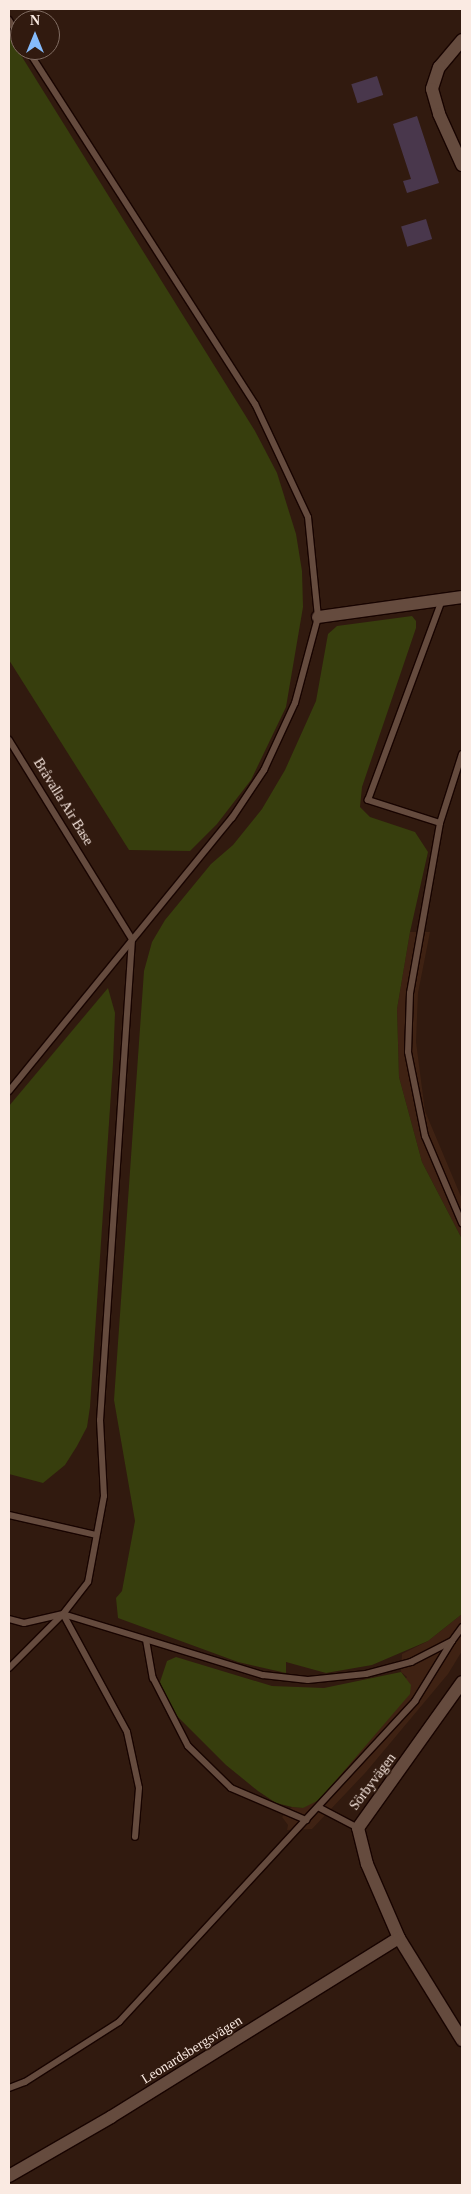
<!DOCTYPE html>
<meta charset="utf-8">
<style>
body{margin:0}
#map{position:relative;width:471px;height:2194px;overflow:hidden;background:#311a0f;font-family:Georgia,serif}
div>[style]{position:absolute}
.built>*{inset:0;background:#3f2213}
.green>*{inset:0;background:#373e0d}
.building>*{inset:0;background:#49374c;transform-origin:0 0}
.roads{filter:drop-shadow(1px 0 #180400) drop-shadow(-1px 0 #180400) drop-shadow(0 1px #180400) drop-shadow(0 -1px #180400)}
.service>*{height:6px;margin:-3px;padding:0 3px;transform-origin:3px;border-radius:3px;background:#654b3e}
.minor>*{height:12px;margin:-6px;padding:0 6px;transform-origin:6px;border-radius:6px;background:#654b3e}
span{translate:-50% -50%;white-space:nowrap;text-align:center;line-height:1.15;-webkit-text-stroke:4px #311a0f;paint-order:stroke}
.street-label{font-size:14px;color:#faeae2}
.frame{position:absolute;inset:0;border:10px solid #faeae2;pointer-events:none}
.north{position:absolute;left:10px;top:10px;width:50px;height:50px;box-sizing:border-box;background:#311a0f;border:1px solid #816d63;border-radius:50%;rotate:0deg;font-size:14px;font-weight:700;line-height:20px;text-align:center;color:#faeae2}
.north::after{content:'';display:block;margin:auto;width:18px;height:22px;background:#85bbfb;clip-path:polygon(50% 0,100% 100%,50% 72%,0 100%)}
</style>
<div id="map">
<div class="built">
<div style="clip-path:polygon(410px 932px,430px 932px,418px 993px,416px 1042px,425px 1111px,462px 1199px,462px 1239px,422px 1162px,399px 1077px,397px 1009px)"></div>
<div style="clip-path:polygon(462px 1614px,462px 1651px,448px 1674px,366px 1772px,312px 1829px,287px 1830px,288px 1825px,282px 1817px,292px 1807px,303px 1808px,407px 1677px,401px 1672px,402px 1654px,428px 1641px)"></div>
</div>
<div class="green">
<div style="clip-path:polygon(9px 36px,255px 431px,277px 473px,296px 534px,302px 571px,303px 607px,286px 707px,251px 780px,217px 824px,190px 851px,129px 850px,9px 660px)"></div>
<div style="clip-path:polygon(412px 616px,416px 621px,416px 628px,362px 787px,360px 807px,370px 817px,415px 832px,428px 852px,410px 932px,397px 1009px,399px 1077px,422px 1162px,462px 1239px,462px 1614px,428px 1641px,372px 1665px,326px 1673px,286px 1662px,286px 1673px,238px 1662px,118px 1618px,116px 1598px,122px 1591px,135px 1521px,114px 1400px,144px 971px,152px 942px,165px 920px,211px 864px,233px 845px,262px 809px,285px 770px,316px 701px,328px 634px,337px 626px)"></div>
<div style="clip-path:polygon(108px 988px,115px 1013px,113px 1063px,90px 1407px,87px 1427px,77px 1446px,65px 1465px,43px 1483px,9px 1474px,9px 1106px)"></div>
<div style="clip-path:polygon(176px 1657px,272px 1686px,324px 1688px,401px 1672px,411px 1685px,410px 1694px,319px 1800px,303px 1808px,292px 1807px,276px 1803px,258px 1791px,226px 1765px,176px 1715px,165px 1699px,160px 1682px,167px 1661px)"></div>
</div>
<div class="building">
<div style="left:377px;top:76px;width:20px;height:27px;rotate:72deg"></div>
<div style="clip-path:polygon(417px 116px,439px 183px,407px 193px,403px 181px,411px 179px,393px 124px)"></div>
<div style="left:426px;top:219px;width:21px;height:26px;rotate:73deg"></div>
</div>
<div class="roads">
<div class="service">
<div style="left:9px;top:20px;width:21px;rotate:59deg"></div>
<div style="left:9px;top:740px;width:234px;rotate:58.3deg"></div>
<div style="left:132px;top:939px;width:482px;rotate:93.8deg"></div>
<div style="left:100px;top:1420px;width:76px;rotate:87deg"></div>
<div style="left:104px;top:1496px;width:87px;rotate:100.5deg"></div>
<div style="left:88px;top:1582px;width:41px;rotate:128deg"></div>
<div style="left:63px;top:1614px;width:40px;rotate:167deg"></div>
<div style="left:24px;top:1623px;width:16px;rotate:-165deg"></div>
<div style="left:462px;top:754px;width:72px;rotate:107.7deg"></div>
<div style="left:440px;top:823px;width:173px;rotate:100deg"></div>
<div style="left:410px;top:993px;width:59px;rotate:91.9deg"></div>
<div style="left:408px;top:1052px;width:86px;rotate:78.6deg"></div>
<div style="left:425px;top:1136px;width:95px;rotate:67deg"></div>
<div style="left:440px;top:823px;width:76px;rotate:-162.3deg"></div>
<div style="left:368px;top:800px;width:213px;rotate:-69.7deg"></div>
<div style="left:9px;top:1091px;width:353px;rotate:-50.8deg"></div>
<div style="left:232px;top:818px;width:58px;rotate:-56.3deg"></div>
<div style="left:264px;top:770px;width:74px;rotate:-65.2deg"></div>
<div style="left:295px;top:703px;width:89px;rotate:-75deg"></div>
<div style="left:318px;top:617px;width:100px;rotate:-95.7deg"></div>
<div style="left:308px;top:517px;width:125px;rotate:-115.1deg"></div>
<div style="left:255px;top:404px;width:421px;rotate:-122.7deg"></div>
<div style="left:9px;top:1515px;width:89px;rotate:12.9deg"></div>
<div style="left:63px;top:1614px;width:209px;rotate:17deg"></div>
<div style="left:263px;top:1675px;width:45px;rotate:6.3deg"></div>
<div style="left:308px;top:1680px;width:58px;rotate:-5.9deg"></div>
<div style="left:366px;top:1674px;width:47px;rotate:-14.9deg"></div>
<div style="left:411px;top:1662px;width:46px;rotate:-27.1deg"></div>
<div style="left:452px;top:1641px;width:17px;rotate:-54deg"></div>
<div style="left:63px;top:1614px;width:134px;rotate:61.5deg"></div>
<div style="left:127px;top:1732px;width:57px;rotate:77.9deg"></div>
<div style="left:139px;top:1788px;width:49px;rotate:94.7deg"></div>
<div style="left:146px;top:1640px;width:39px;rotate:80deg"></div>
<div style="left:153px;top:1678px;width:76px;rotate:62.8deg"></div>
<div style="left:188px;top:1746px;width:60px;rotate:44.3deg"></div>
<div style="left:231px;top:1788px;width:82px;rotate:23.1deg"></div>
<div style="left:9px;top:1668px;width:75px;rotate:-45deg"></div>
<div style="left:318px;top:1807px;width:45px;rotate:27.7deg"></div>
<div style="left:9px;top:2088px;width:17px;rotate:-21deg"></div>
<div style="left:25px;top:2082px;width:112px;rotate:-32.6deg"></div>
<div style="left:119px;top:2022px;width:437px;rotate:-47.3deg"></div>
<div style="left:415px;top:1701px;width:70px;rotate:-58.3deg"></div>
</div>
<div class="minor">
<div style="left:462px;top:40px;width:35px;rotate:130deg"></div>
<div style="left:439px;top:67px;width:23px;rotate:108deg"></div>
<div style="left:432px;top:89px;width:26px;rotate:74deg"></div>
<div style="left:439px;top:114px;width:56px;rotate:65.7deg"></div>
<div style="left:318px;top:617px;width:145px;rotate:-7.9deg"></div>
<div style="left:399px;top:1938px;width:81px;rotate:-113.4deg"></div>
<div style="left:367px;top:1864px;width:37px;rotate:-104deg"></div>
<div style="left:358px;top:1828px;width:179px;rotate:-54.5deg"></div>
<div style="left:9px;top:2176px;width:118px;rotate:-30deg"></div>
<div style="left:111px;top:2117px;width:339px;rotate:-31.9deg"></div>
<div style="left:399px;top:1938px;width:120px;rotate:58.3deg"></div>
</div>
</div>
<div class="street-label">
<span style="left:63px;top:802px;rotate:58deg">Bråvalla Air Base</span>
<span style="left:373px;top:1782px;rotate:-53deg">Sörbyvägen</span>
<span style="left:192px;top:2050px;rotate:-32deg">Leonardsbergsvägen</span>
</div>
<div class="frame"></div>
<div class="north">N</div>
</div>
